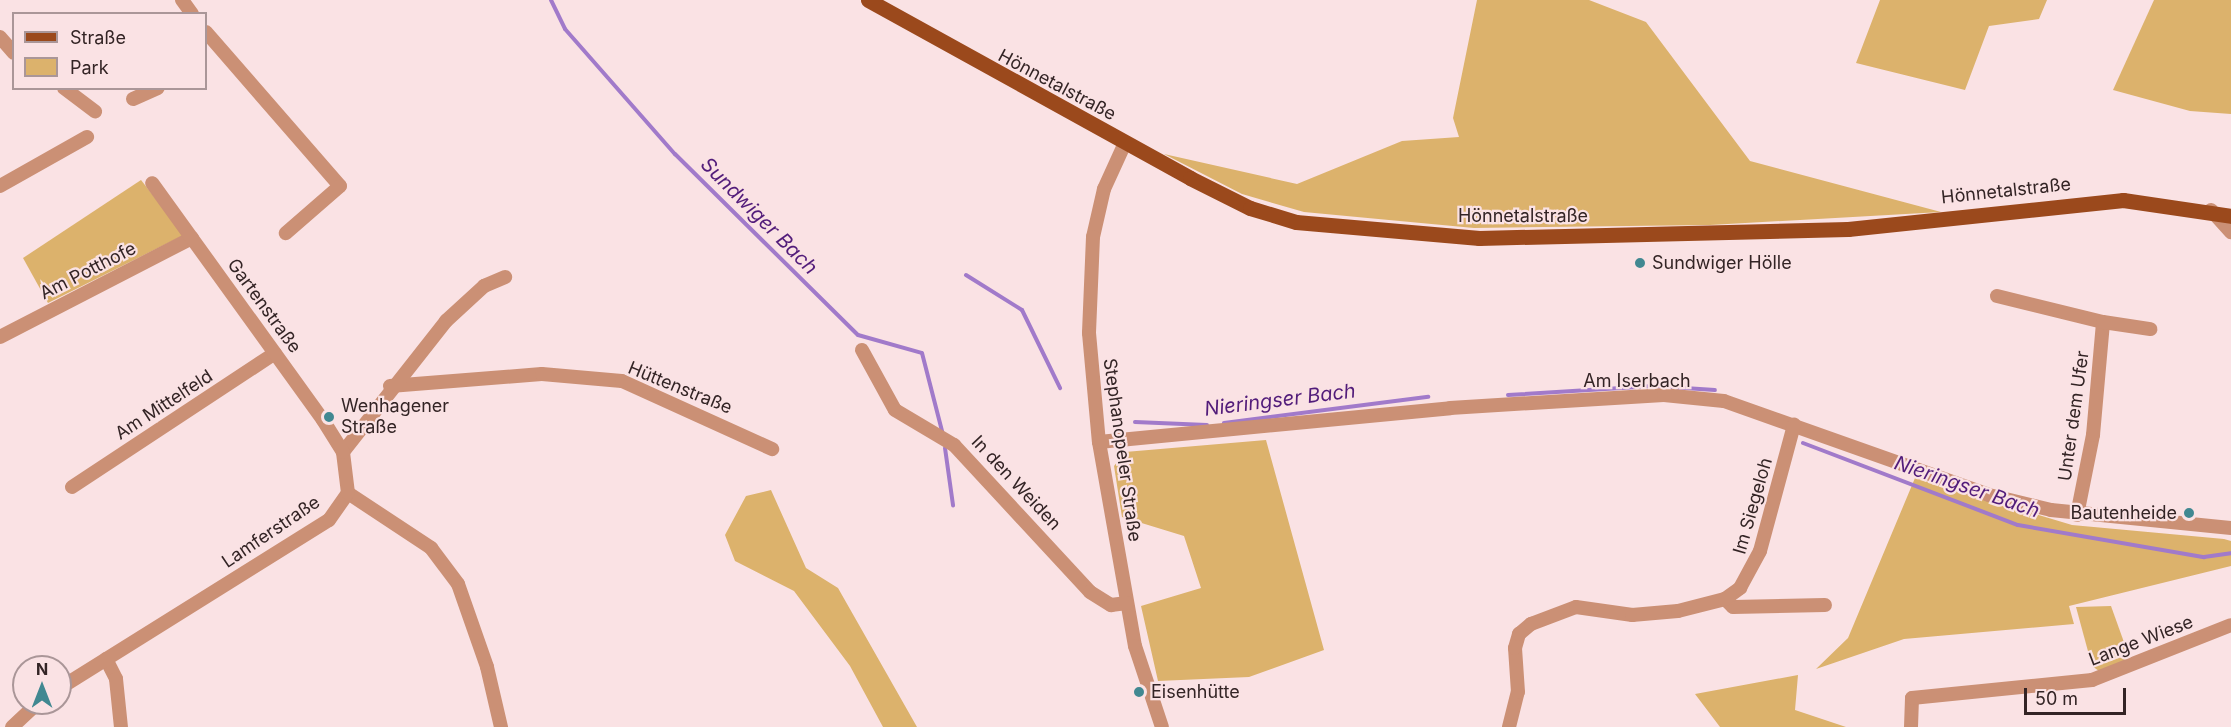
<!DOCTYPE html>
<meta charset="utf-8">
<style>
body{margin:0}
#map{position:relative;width:2231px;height:727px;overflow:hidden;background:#fae2e4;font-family:Inter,sans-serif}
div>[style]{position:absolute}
.green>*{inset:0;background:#dcb26c}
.stream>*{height:4px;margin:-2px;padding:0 2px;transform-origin:2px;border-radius:2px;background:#a17aca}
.minor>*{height:14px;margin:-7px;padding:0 7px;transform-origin:7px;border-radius:7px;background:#cb9075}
.major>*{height:15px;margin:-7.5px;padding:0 7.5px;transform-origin:7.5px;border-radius:7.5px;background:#9b491c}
.dots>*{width:16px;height:16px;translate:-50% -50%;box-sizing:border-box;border:3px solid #fae2e4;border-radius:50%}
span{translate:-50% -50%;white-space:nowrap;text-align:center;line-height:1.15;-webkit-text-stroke:4.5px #fae2e4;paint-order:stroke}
.street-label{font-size:18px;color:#332425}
.poi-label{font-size:18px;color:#332425}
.left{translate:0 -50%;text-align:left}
.right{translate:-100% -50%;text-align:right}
.water-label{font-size:20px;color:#521c7a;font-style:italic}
.legend{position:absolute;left:12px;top:12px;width:195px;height:78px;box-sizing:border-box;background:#fae2e4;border:2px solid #aa9698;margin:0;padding:8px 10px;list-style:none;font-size:18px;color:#332425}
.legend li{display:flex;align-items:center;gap:12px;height:30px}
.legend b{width:30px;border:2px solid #aa9698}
.north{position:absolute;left:12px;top:655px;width:60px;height:60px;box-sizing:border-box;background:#fae2e4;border:2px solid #aa9698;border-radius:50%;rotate:0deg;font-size:16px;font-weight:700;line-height:24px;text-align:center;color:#332425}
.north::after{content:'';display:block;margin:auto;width:21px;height:27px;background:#418891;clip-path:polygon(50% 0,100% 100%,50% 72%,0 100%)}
.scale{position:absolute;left:2024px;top:688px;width:102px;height:27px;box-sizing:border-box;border:3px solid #332425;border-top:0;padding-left:8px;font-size:18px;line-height:21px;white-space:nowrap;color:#332425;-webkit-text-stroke:4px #fae2e4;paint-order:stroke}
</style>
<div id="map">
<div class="green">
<div style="clip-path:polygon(1477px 0,1589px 0,1646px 22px,1750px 161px,1941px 212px,1710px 225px,1474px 228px,1304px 212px,1242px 194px,1164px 154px,1297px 184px,1402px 141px,1459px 137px,1453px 118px)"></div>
<div style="clip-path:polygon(1880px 0,2047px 0,2039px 19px,1989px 26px,1965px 90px,1856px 63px)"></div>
<div style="clip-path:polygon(2154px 0,2231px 0,2231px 114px,2190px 111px,2113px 90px)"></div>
<div style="clip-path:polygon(141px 180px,184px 235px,48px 303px,23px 258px)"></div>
<div style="clip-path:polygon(1266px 440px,1324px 650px,1249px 677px,1158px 681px,1141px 606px,1201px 588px,1184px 536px,1122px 517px,1114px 466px,1125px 452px)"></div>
<div style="clip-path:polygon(1915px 478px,2072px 525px,2224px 539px,2231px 541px,2231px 566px,2069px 606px,2074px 624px,1904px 639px,1816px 669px,1848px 638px)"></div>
<div style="clip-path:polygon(771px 490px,806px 568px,838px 588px,917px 727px,883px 727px,850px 666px,794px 591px,735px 561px,725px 535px,746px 496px)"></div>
<div style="clip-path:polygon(2111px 606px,2130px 659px,2099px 671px,2092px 666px,2076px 607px)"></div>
<div style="clip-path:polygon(1798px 675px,1795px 710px,1846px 727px,1720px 727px,1695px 694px)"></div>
</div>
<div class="stream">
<div style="left:551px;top:0;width:32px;rotate:64deg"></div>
<div style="left:565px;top:29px;width:167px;rotate:48.7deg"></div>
<div style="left:675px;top:154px;width:257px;rotate:44.7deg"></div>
<div style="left:858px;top:335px;width:66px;rotate:15.7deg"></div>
<div style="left:922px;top:353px;width:81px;rotate:75.6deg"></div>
<div style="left:966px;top:275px;width:66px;rotate:32deg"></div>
<div style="left:1022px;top:310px;width:87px;rotate:64deg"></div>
<div style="left:1508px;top:395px;width:146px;rotate:-3.5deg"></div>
<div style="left:1654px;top:386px;width:61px;rotate:3.8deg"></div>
<div style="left:1135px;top:422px;width:72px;rotate:2.4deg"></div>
<div style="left:1224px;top:423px;width:206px;rotate:-7.3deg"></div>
<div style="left:1803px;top:443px;width:230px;rotate:20.9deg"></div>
<div style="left:2018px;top:525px;width:189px;rotate:9.8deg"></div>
<div style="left:2204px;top:557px;width:27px;rotate:-8deg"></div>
<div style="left:945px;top:448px;width:58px;rotate:82deg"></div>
</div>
<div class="minor">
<div style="left:182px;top:0;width:17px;rotate:54deg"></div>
<div style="left:206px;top:32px;width:204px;rotate:49deg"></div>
<div style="left:340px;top:186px;width:72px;rotate:139deg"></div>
<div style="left:0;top:37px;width:21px;rotate:49deg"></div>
<div style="left:64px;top:88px;width:39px;rotate:37deg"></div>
<div style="left:133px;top:99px;width:27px;rotate:-24deg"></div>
<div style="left:1125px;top:143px;width:51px;rotate:114.5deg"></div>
<div style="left:1104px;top:189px;width:49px;rotate:102.9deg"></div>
<div style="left:1093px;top:237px;width:96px;rotate:92.4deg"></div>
<div style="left:1089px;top:333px;width:109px;rotate:84.8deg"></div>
<div style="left:1099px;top:442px;width:207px;rotate:80deg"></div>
<div style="left:1135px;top:646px;width:85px;rotate:71.6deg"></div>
<div style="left:0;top:186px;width:100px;rotate:-29.4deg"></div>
<div style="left:2211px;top:210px;width:30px;rotate:48deg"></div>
<div style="left:1997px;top:296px;width:109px;rotate:13.8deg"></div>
<div style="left:0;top:337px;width:216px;rotate:-27.3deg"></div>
<div style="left:862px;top:350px;width:68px;rotate:61.2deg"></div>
<div style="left:895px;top:410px;width:69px;rotate:30.7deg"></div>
<div style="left:954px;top:445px;width:200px;rotate:47.2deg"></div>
<div style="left:1090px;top:592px;width:25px;rotate:32deg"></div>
<div style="left:1111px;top:605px;width:16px;rotate:-7deg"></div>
<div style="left:390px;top:386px;width:152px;rotate:-4.5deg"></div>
<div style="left:542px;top:374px;width:80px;rotate:5deg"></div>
<div style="left:622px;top:381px;width:165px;rotate:24.4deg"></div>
<div style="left:1099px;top:442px;width:353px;rotate:-5.5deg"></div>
<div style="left:1450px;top:408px;width:214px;rotate:-3.5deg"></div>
<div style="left:1664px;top:395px;width:60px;rotate:5.7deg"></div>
<div style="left:1724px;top:401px;width:281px;rotate:19.5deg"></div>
<div style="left:1989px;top:495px;width:64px;rotate:13.6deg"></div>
<div style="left:2051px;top:510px;width:181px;rotate:5.7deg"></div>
<div style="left:343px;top:452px;width:167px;rotate:-51.8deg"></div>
<div style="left:446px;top:321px;width:52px;rotate:-42.6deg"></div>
<div style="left:484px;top:286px;width:23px;rotate:-23deg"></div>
<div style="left:72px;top:487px;width:243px;rotate:-33.4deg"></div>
<div style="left:348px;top:493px;width:100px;rotate:33.5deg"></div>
<div style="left:431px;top:548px;width:45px;rotate:53.1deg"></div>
<div style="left:458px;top:584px;width:88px;rotate:70.7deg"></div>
<div style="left:487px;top:667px;width:62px;rotate:76.9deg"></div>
<div style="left:2077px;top:515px;width:82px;rotate:-78.7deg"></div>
<div style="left:2093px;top:435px;width:113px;rotate:-84.9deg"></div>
<div style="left:2103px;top:322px;width:48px;rotate:8.5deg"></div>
<div style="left:1725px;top:599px;width:11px;rotate:45deg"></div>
<div style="left:1733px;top:607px;width:92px;rotate:-1.2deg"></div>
<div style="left:106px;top:659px;width:22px;rotate:63deg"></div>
<div style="left:116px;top:679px;width:48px;rotate:84.1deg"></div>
<div style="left:60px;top:688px;width:317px;rotate:-32deg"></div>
<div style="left:329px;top:520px;width:33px;rotate:-55deg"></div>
<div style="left:348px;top:493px;width:41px;rotate:-97deg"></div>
<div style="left:343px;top:452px;width:38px;rotate:-122deg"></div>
<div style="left:323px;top:420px;width:292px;rotate:-125.8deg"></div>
<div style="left:12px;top:727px;width:35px;rotate:-43deg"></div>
<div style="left:1509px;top:727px;width:36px;rotate:-76deg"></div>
<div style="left:1518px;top:692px;width:44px;rotate:-93.9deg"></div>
<div style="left:1515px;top:648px;width:15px;rotate:-74deg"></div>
<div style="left:1519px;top:634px;width:16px;rotate:-40deg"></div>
<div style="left:1531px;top:624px;width:48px;rotate:-20.7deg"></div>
<div style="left:1576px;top:607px;width:57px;rotate:8.1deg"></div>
<div style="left:1632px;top:615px;width:46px;rotate:-5deg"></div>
<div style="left:1678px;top:611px;width:49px;rotate:-14.3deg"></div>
<div style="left:1725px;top:599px;width:19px;rotate:-36deg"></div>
<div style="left:1740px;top:588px;width:42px;rotate:-61.6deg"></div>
<div style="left:1760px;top:551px;width:131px;rotate:-74.9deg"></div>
<div style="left:1911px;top:727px;width:29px;rotate:-88deg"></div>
<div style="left:1912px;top:698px;width:181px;rotate:-5.7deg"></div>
<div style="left:2092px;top:680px;width:149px;rotate:-21.6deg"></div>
</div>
<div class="major">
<div style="left:868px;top:0;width:368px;rotate:28.9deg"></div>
<div style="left:1190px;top:178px;width:67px;rotate:26.6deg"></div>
<div style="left:1250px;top:208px;width:48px;rotate:16.9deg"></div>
<div style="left:1296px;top:222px;width:184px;rotate:5deg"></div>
<div style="left:1479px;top:238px;width:369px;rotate:-1.4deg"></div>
<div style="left:1848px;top:229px;width:277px;rotate:-6deg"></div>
<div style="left:2123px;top:200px;width:109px;rotate:8.4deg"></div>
</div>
<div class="dots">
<div style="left:1640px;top:263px;background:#418891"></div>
<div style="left:329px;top:417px;background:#418891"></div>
<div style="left:2189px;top:513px;background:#418891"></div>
<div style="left:1139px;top:692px;background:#418891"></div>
</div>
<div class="street-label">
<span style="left:1057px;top:85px;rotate:28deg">Hönnetalstraße</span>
<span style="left:2006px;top:191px;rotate:-6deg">Hönnetalstraße</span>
<span style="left:1523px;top:216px">Hönnetalstraße</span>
<span style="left:88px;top:271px;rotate:-27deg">Am Potthofe</span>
<span style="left:264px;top:306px;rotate:54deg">Gartenstraße</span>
<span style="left:1637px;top:381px">Am Iserbach</span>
<span style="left:680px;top:388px;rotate:22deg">Hüttenstraße</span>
<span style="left:164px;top:405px;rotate:-33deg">Am Mittelfeld</span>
<span style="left:2074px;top:416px;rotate:-82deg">Unter dem Ufer</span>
<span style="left:1122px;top:450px;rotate:82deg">Stephanopeler Straße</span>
<span style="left:1016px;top:483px;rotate:47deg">In den Weiden</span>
<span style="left:1753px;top:506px;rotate:-74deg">Im Siegeloh</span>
<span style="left:271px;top:532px;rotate:-34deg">Lamferstraße</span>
<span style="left:2141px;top:641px;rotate:-21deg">Lange Wiese</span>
</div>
<div class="poi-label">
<span class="left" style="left:1652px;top:263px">Sundwiger Hölle</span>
<span class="left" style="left:341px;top:417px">Wenhagener<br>Straße</span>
<span class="right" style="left:2177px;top:513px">Bautenheide</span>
<span class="left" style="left:1151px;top:692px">Eisenhütte</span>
</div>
<div class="water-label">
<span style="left:759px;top:216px;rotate:45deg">Sundwiger Bach</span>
<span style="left:1280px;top:400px;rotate:-7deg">Nieringser Bach</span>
<span style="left:1967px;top:487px;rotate:19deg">Nieringser Bach</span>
</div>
<ul class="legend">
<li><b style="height:8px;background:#9b491c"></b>Straße</li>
<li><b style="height:16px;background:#dcb26c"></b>Park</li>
</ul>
<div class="north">N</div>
<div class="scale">50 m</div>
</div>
